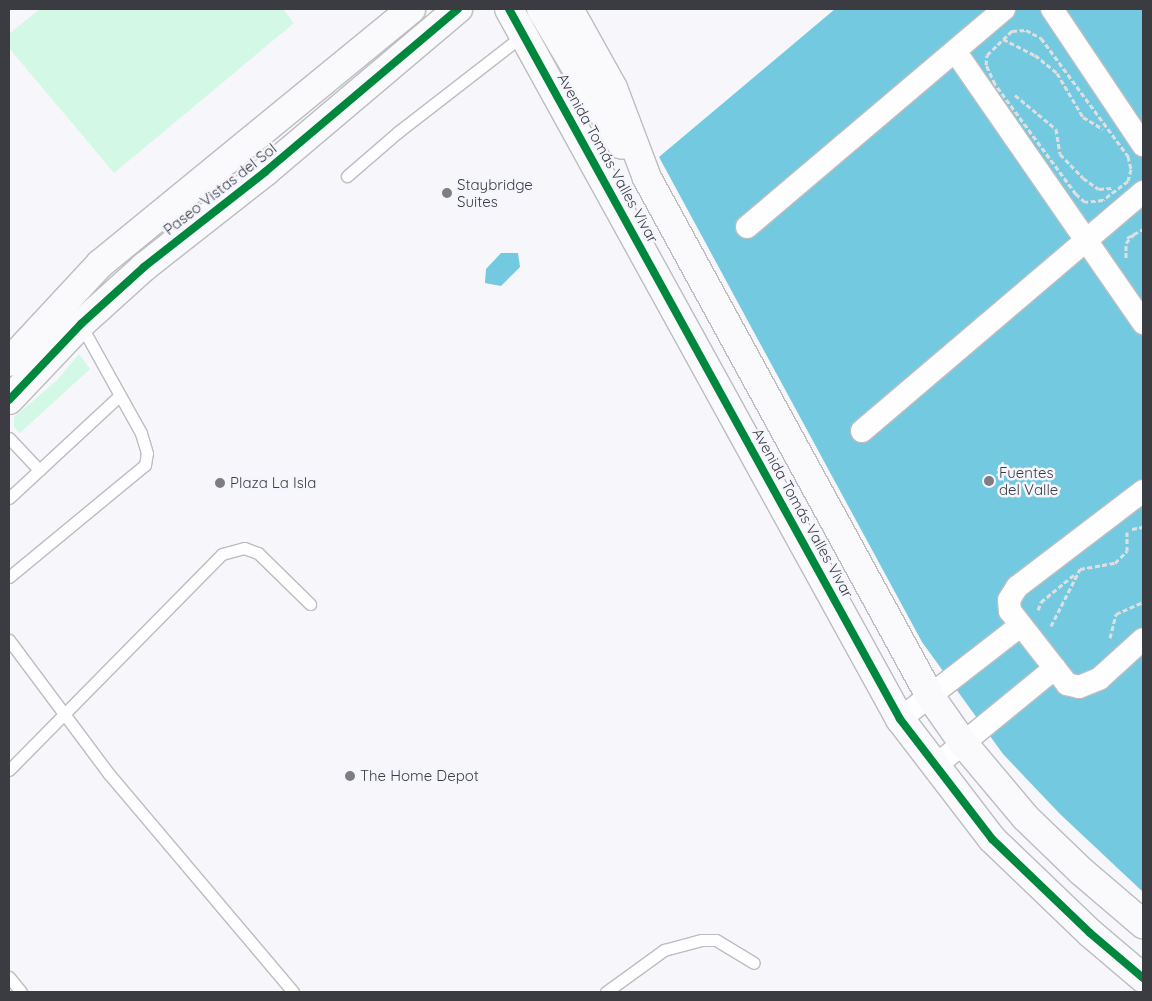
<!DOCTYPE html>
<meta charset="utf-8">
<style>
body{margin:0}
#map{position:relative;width:1152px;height:1001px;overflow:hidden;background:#f7f7fb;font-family:Quicksand,sans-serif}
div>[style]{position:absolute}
.green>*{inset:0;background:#d3f8e6}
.water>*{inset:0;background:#73cae0}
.path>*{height:3px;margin-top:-1.5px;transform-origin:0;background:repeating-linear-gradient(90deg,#dfdfe1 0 5px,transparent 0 7.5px)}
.roads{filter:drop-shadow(1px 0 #bcbdc1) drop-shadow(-1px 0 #bcbdc1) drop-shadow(0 1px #bcbdc1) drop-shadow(0 -1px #bcbdc1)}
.lane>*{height:11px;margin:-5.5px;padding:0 5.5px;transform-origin:5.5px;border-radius:5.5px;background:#fefefe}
.street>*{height:22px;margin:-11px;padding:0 11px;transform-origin:11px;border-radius:11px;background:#fefefe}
.secondary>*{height:28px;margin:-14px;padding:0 14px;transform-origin:14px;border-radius:14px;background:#fafafc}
.cycleway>*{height:8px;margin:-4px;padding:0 4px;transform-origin:4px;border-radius:4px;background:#00873e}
.dots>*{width:14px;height:14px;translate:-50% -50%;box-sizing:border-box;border:2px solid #f5f6fd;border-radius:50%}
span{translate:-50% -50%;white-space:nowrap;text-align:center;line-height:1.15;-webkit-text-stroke:5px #f5f6fd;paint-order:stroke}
.street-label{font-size:15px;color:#3b3c41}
.poi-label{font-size:15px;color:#3b3c41}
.left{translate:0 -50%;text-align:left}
.frame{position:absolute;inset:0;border:10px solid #3b3c41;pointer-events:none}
</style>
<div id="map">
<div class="green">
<div style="clip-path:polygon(40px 9px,283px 9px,294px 23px,114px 173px,9px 48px,9px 34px)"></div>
<div style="clip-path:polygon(79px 354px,90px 369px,20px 433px,14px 427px,14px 417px,56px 381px)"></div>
</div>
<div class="water">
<div style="clip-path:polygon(835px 9px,1143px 9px,1143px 892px,1060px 814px,1003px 754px,922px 642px,659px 157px)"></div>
<div style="clip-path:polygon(501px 253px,518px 253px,520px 267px,501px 286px,485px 283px,486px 269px)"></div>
</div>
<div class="path">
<div style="left:1026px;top:30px;width:17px;rotate:28deg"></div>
<div style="left:1041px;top:38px;width:147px;rotate:53.6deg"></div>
<div style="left:1128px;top:156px;width:13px;rotate:77deg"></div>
<div style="left:1131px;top:169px;width:12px;rotate:104deg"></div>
<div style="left:1128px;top:181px;width:31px;rotate:143deg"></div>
<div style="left:1103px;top:200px;width:18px;rotate:174deg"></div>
<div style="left:1085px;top:202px;width:12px;rotate:-138deg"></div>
<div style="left:1076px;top:194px;width:137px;rotate:-126.4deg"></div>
<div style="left:995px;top:84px;width:21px;rotate:-115deg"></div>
<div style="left:986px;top:65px;width:10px;rotate:-84deg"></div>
<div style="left:987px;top:55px;width:35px;rotate:-44deg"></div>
<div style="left:1012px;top:31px;width:14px;rotate:-4deg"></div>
<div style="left:1003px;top:39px;width:36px;rotate:27deg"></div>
<div style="left:1035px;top:55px;width:28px;rotate:39deg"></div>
<div style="left:1057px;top:73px;width:51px;rotate:59.4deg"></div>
<div style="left:1083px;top:117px;width:23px;rotate:31deg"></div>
<div style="left:1015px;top:95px;width:53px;rotate:39.7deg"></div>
<div style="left:1056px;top:129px;width:25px;rotate:81deg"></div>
<div style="left:1060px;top:154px;width:33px;rotate:46deg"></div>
<div style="left:1083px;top:178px;width:19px;rotate:35deg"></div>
<div style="left:1099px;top:189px;width:13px;rotate:-4deg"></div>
<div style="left:1127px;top:238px;width:18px;rotate:-29deg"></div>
<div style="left:1126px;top:258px;width:15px;rotate:-90deg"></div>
<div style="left:1126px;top:243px;width:12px;rotate:-48deg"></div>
<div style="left:1132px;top:529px;width:11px;rotate:-10deg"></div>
<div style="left:1038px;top:610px;width:9px;rotate:-69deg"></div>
<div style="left:1041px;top:602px;width:45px;rotate:-39.6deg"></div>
<div style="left:1051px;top:626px;width:64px;rotate:-63deg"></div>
<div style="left:1080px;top:569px;width:36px;rotate:-10deg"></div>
<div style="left:1115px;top:563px;width:17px;rotate:-45deg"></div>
<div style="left:1127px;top:551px;width:19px;rotate:-90deg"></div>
<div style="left:1110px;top:638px;width:25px;rotate:-76deg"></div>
<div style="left:1116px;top:614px;width:30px;rotate:-24deg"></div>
</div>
<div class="roads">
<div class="lane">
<div style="left:347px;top:176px;width:67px;rotate:-40.8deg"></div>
<div style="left:398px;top:132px;width:158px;rotate:-37.8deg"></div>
<div style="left:9px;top:438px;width:44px;rotate:46.8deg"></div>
<div style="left:9px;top:498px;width:150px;rotate:-42.8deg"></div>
<div style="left:9px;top:577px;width:176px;rotate:-39.5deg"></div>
<div style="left:145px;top:465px;width:12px;rotate:-81deg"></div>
<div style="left:147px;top:453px;width:21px;rotate:-107deg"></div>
<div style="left:141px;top:433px;width:124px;rotate:-119.1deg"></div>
<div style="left:9px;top:640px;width:167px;rotate:53.3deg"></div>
<div style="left:109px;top:774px;width:285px;rotate:49.8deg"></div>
<div style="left:9px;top:770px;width:303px;rotate:-45.4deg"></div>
<div style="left:222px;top:554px;width:23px;rotate:-15deg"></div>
<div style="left:244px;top:548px;width:15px;rotate:20deg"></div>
<div style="left:258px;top:553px;width:73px;rotate:44.4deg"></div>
<div style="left:9px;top:977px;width:19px;rotate:51deg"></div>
<div style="left:606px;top:992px;width:72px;rotate:-35.9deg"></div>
<div style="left:664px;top:950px;width:39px;rotate:-15deg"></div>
<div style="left:702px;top:940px;width:14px"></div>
<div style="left:716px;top:940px;width:44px;rotate:31.2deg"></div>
</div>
<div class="street">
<div style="left:1052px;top:9px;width:164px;rotate:56.2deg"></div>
<div style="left:955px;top:51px;width:331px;rotate:55.3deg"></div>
<div style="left:747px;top:227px;width:337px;rotate:-40.3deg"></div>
<div style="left:862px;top:431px;width:369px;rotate:-40.4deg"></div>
<div style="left:1143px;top:491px;width:158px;rotate:142.7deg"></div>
<div style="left:1017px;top:587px;width:15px;rotate:122deg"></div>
<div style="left:1009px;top:600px;width:11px;rotate:85deg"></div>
<div style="left:1010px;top:611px;width:93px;rotate:52deg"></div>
<div style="left:1067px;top:684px;width:12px;rotate:14deg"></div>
<div style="left:1079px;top:687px;width:22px;rotate:-22deg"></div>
<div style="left:1099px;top:679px;width:59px;rotate:-42.3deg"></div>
<div style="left:900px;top:719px;width:153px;rotate:-37.8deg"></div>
<div style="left:934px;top:767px;width:156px;rotate:-39.3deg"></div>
</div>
<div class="secondary">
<div style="left:509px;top:9px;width:811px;rotate:61.16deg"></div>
<div style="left:900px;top:719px;width:151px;rotate:52.5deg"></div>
<div style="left:992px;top:839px;width:136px;rotate:43.8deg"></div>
<div style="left:1090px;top:933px;width:70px;rotate:40.3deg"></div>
<div style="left:541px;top:9px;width:158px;rotate:59.2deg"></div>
<div style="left:569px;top:9px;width:90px;rotate:60.9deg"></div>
<div style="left:613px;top:88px;width:96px;rotate:69.3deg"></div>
<div style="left:647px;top:178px;width:590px;rotate:61.35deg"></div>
<div style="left:930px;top:696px;width:57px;rotate:54.9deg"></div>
<div style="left:963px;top:743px;width:97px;rotate:50deg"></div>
<div style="left:1025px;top:817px;width:78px;rotate:44deg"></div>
<div style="left:1081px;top:871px;width:82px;rotate:40.5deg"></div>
<div style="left:9px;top:362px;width:134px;rotate:-47.1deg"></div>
<div style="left:100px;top:264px;width:402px;rotate:-39.3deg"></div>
<div style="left:9px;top:400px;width:105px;rotate:-46.5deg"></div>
<div style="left:81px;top:324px;width:85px;rotate:-42.1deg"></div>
<div style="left:144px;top:267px;width:154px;rotate:-38.1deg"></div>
<div style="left:265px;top:172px;width:253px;rotate:-40.2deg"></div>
</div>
</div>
<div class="cycleway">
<div style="left:509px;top:9px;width:811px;rotate:61.16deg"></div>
<div style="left:900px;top:719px;width:151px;rotate:52.5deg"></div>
<div style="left:992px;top:839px;width:136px;rotate:43.8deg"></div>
<div style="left:1090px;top:933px;width:70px;rotate:40.3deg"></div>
<div style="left:9px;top:400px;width:105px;rotate:-46.5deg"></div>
<div style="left:81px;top:324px;width:85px;rotate:-42.1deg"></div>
<div style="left:144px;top:267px;width:154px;rotate:-38.1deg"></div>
<div style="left:265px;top:172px;width:253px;rotate:-40.2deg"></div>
</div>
<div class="dots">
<div style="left:447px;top:193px;background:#7d7d82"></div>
<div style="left:989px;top:481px;background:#7d7d82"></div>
<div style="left:220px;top:483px;background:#7d7d82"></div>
<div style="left:350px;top:776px;background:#7d7d82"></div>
</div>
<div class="street-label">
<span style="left:608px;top:158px;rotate:61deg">Avenida Tomás Valles Vivar</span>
<span style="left:220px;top:189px;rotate:-38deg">Paseo Vistas del Sol</span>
<span style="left:803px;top:513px;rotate:61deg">Avenida Tomás Valles Vivar</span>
</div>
<div class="poi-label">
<span class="left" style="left:457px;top:193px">Staybridge<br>Suites</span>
<span class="left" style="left:999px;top:481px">Fuentes<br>del Valle</span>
<span class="left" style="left:230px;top:483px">Plaza La Isla</span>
<span class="left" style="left:360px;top:776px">The Home Depot</span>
</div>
<div class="frame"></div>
</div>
